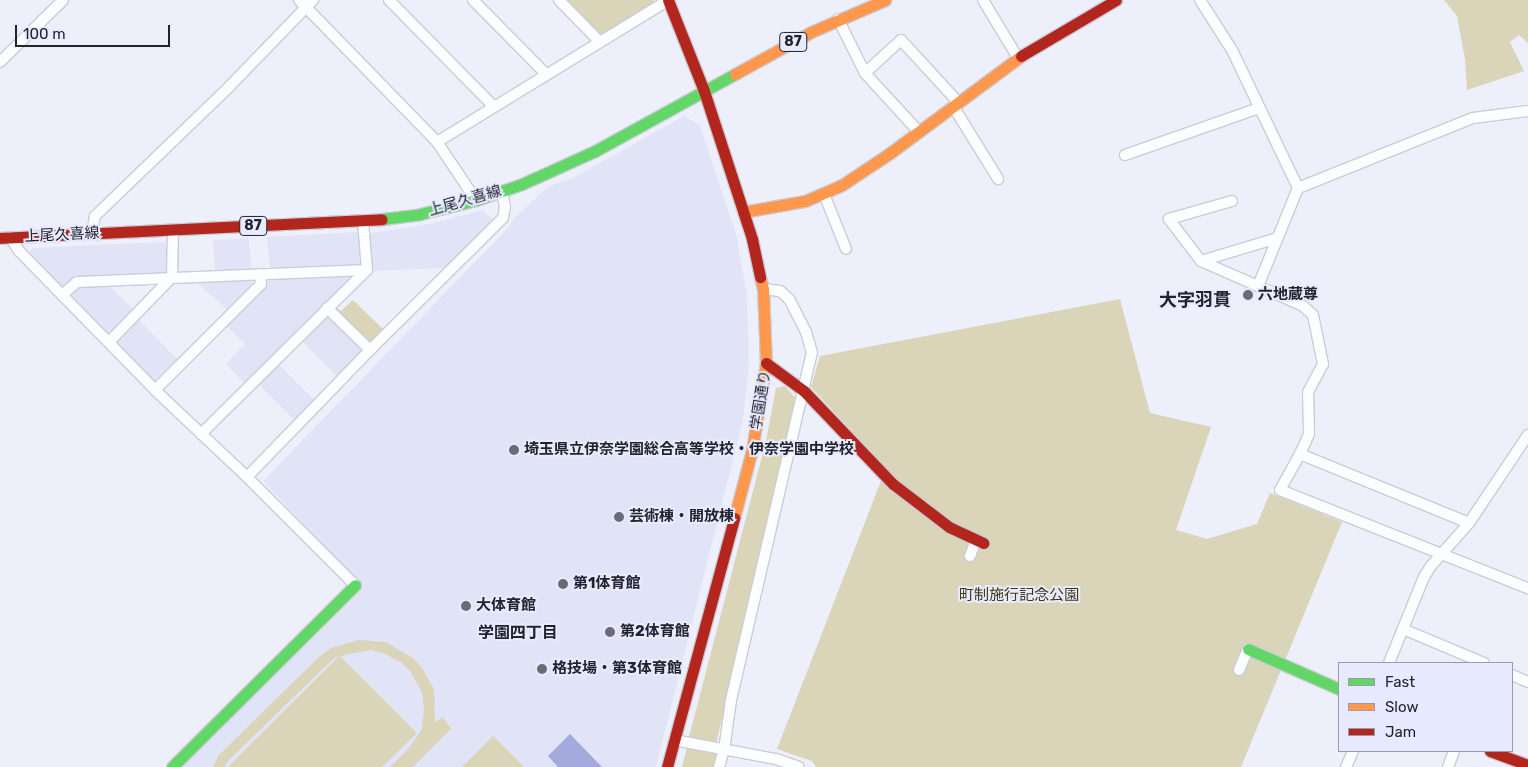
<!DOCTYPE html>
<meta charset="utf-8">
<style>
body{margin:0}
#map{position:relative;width:1528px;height:767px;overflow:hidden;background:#edeffa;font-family:Rubik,"Noto Sans JP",sans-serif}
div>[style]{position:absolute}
.built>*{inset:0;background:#e1e4f7;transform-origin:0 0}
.green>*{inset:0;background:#dad4b8}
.water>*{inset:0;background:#a4aade}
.roads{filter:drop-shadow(1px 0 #cbccd6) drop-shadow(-1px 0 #cbccd6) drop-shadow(0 1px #cbccd6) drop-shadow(0 -1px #cbccd6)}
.street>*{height:10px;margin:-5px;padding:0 5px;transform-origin:5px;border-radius:5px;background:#fcfdfe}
.fast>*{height:11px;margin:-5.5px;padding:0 5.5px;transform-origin:5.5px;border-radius:5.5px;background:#63d668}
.slow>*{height:11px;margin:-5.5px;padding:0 5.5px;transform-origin:5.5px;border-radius:5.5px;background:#ff974d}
.jam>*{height:11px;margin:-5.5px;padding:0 5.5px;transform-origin:5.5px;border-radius:5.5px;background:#b3261e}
.dots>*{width:14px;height:14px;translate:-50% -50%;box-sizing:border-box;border:2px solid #e8ebff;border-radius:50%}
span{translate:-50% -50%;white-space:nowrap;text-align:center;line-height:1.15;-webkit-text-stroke:4px #e8ebff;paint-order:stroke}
.shield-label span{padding:1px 4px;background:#e8ebff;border:1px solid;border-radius:4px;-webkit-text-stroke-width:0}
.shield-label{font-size:14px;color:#22242d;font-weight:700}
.street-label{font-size:15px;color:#22242d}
.poi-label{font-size:15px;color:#22242d;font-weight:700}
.left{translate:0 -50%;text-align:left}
.park-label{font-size:15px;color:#403815}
.neighbourhood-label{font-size:16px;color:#22242d;font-weight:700}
.quarter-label{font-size:18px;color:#22242d;font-weight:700}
.legend{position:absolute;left:1338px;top:662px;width:175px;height:90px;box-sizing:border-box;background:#e8ebff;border:1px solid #999bab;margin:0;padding:6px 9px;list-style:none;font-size:15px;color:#22242d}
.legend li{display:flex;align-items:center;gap:10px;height:25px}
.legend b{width:25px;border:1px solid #999bab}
.scale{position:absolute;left:15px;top:25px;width:155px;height:22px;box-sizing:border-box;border:2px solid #22242d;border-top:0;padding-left:6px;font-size:15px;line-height:18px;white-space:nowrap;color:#22242d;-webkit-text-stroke:4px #e8ebff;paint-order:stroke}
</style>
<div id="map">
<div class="built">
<div style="clip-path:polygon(684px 116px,700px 125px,736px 234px,747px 296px,749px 365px,743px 420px,656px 767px,181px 767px,363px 587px,263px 481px,507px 229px,515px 217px,548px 187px,575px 177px)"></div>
<div style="clip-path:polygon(483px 210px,494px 221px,447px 268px,371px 271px,369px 235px,371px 233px,430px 224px)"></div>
<div style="clip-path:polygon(357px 232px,361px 236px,362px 261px,359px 265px,270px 268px,267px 237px)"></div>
<div style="left:249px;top:238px;width:31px;height:36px;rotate:86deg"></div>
<div style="clip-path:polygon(163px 242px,167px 245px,169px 270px,165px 273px,74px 277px,65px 285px,61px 285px,29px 253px,32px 248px)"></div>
<div style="clip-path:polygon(347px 274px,349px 280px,245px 384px,226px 364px,245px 344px,225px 325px,270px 279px)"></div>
<div style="clip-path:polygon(249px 279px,253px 284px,227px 310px,196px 281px)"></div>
<div style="clip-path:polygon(107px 284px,134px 310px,112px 333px,106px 333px,69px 295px,79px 286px)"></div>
<div style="clip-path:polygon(324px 316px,331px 318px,361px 348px,362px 354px,338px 377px,301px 340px)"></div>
<div style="clip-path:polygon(138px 319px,177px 359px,154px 381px,118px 344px,118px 339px)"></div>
<div style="left:278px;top:364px;width:52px;height:28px;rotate:45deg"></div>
</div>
<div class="green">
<div style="clip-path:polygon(565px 0,654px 0,652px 5px,604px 35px,598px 33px)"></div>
<div style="clip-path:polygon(1444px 0,1528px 0,1528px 43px,1519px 35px,1510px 42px,1524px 71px,1467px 90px,1465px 59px,1457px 16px)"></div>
<div style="clip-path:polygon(1120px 299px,1150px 413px,1211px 427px,1176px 530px,1207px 539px,1257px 524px,1270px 493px,1342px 522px,1241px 767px,816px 767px,812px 761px,777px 749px,886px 468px,811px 387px,820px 356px)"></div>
<div style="clip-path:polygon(353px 300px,384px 330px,371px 343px,367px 343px,336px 311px,337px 308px,341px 311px)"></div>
<div style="clip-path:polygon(785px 386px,796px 399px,716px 744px,689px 737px,766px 441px,776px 388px)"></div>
<div style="clip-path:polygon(359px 640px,386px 642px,414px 659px,422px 668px,434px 689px,435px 722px,443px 717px,451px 729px,413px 767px,390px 767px,410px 747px,422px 728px,424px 709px,422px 692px,410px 671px,401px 662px,383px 653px,370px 650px,340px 656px,417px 733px,382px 767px,228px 767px,339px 656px,334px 658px,228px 761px,225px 767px,213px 767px,219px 755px,320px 656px,331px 648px)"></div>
<div style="clip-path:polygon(493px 736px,524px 767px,462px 767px)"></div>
<div style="clip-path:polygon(687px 747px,717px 753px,713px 767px,682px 767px)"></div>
</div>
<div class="water">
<div style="clip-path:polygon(570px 734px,602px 767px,558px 767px,548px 756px)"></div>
</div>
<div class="roads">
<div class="street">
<div style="left:299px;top:0;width:198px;rotate:45.8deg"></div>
<div style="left:437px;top:142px;width:70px;rotate:56.1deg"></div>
<div style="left:389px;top:0;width:148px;rotate:45.5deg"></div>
<div style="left:473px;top:0;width:104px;rotate:45.4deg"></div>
<div style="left:559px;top:0;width:59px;rotate:45.7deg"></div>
<div style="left:983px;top:0;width:68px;rotate:58.9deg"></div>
<div style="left:1200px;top:0;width:59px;rotate:57.4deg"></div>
<div style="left:1232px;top:50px;width:153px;rotate:64.4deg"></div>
<div style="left:838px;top:19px;width:60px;rotate:63.4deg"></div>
<div style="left:0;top:62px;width:88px;rotate:-44.5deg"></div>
<div style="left:953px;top:106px;width:86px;rotate:58.3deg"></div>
<div style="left:919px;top:132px;width:80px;rotate:-132.5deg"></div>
<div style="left:865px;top:73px;width:49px;rotate:-42.5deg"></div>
<div style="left:901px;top:40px;width:84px;rotate:47.4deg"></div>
<div style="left:437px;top:142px;width:272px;rotate:-31.5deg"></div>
<div style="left:1125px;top:155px;width:142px;rotate:-19.3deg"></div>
<div style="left:824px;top:194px;width:59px;rotate:68.2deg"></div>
<div style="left:1232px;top:201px;width:66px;rotate:164.1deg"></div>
<div style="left:1169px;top:219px;width:53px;rotate:52.7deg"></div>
<div style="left:1201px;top:261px;width:111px;rotate:23.8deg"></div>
<div style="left:1303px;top:306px;width:13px;rotate:42deg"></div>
<div style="left:1313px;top:315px;width:50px;rotate:78.5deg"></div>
<div style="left:1323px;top:364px;width:32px;rotate:118deg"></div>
<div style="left:1308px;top:392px;width:42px;rotate:88.6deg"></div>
<div style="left:1309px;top:434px;width:22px;rotate:114deg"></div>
<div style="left:363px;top:221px;width:49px;rotate:85.3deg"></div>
<div style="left:92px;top:233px;width:17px;rotate:-80deg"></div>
<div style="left:95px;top:216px;width:187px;rotate:-43.9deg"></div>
<div style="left:230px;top:86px;width:120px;rotate:-46deg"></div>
<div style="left:10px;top:237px;width:17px;rotate:57deg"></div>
<div style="left:19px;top:251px;width:194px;rotate:45.6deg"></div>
<div style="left:155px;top:390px;width:127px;rotate:43.4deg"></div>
<div style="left:247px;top:477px;width:153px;rotate:45deg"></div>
<div style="left:1201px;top:261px;width:79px;rotate:-16.8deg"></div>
<div style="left:1258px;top:286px;width:106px;rotate:-67.8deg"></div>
<div style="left:1298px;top:188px;width:188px;rotate:-21.8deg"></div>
<div style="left:1473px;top:118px;width:55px;rotate:-7.3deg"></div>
<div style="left:62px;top:295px;width:20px;rotate:-41deg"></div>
<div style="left:77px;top:282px;width:290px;rotate:-2.4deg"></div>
<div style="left:327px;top:308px;width:60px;rotate:44.3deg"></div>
<div style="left:109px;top:342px;width:91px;rotate:-45.9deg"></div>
<div style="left:172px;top:277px;width:47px;rotate:-88.8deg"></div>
<div style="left:155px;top:390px;width:150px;rotate:-45deg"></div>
<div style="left:261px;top:284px;width:10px;rotate:-96deg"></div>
<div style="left:201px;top:434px;width:233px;rotate:-44.7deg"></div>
<div style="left:247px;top:477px;width:177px;rotate:-45.9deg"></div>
<div style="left:370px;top:350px;width:187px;rotate:-44.8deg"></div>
<div style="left:503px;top:218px;width:11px;rotate:-80deg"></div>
<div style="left:505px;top:207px;width:16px;rotate:-101deg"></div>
<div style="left:1469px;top:523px;width:183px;rotate:-157.8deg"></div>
<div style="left:1300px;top:454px;width:41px;rotate:119.1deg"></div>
<div style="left:1280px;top:490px;width:267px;rotate:21.6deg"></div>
<div style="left:970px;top:556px;width:17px;rotate:-69deg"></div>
<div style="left:1403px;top:629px;width:88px;rotate:22.8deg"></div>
<div style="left:1389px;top:663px;width:93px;rotate:-67.9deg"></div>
<div style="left:1424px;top:577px;width:13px;rotate:-58deg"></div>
<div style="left:1431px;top:566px;width:57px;rotate:-48.5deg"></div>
<div style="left:1469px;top:523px;width:106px;rotate:-56.2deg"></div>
<div style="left:1239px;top:670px;width:23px;rotate:-67deg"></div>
<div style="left:1512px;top:675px;width:17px;rotate:24deg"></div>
<div style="left:674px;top:740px;width:104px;rotate:10.6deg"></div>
<div style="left:776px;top:759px;width:24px;rotate:19deg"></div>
<div style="left:719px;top:767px;width:18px;rotate:-74deg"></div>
<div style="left:724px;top:750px;width:50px;rotate:-82deg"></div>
<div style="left:731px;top:700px;width:356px;rotate:-76.9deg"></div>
<div style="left:812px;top:353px;width:22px;rotate:-106deg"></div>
<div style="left:806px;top:332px;width:36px;rotate:-117deg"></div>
<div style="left:790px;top:300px;width:13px;rotate:-138deg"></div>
<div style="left:780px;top:291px;width:17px;rotate:-173deg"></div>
<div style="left:1346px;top:767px;width:17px;rotate:-66deg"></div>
<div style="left:1448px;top:767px;width:17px;rotate:-69deg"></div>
</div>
<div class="fast">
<div style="left:382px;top:219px;width:38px;rotate:-7deg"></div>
<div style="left:420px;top:214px;width:58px;rotate:-14deg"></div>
<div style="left:476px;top:200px;width:49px;rotate:-19.2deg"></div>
<div style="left:522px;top:184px;width:80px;rotate:-24.3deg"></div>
<div style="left:595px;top:151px;width:160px;rotate:-28.8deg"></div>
<div style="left:1248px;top:649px;width:99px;rotate:23.7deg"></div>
<div style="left:172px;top:767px;width:258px;rotate:-44.8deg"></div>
</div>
<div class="slow">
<div style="left:735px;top:74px;width:87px;rotate:-28.9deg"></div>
<div style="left:811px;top:32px;width:81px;rotate:-23.4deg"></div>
<div style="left:743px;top:212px;width:63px;rotate:-10.1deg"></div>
<div style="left:805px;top:201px;width:40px;rotate:-23.4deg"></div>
<div style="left:842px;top:185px;width:58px;rotate:-33.7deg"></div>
<div style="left:890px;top:153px;width:163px;rotate:-36.5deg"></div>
<div style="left:734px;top:518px;width:70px;rotate:-75.2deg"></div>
<div style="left:752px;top:450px;width:88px;rotate:-80.9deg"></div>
<div style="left:766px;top:363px;width:74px;rotate:-92.3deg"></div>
<div style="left:763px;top:289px;width:12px;rotate:-104deg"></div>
</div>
<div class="jam">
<div style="left:668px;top:0;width:98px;rotate:68.4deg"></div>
<div style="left:704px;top:91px;width:156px;rotate:72deg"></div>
<div style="left:752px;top:239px;width:39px;rotate:78deg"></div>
<div style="left:1021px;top:56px;width:110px;rotate:-30.5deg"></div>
<div style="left:0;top:238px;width:382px;rotate:-2.8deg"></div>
<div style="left:766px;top:363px;width:47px;rotate:36.4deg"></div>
<div style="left:804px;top:391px;width:129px;rotate:46.3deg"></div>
<div style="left:893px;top:484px;width:71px;rotate:37.5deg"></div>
<div style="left:949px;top:527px;width:38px;rotate:25deg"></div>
<div style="left:1490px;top:751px;width:40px;rotate:20.2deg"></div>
<div style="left:667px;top:767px;width:258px;rotate:-74.9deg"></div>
</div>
</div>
<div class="dots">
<div style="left:1248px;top:295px;background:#696b75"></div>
<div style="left:514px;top:450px;background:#696b75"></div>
<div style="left:619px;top:517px;background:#696b75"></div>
<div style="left:563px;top:584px;background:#696b75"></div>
<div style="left:466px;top:606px;background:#696b75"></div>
<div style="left:610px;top:632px;background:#696b75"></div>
<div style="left:542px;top:669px;background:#696b75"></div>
</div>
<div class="shield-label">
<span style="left:793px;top:42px">87</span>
<span style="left:253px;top:226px">87</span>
</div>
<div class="street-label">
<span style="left:465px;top:201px;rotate:-16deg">上尾久喜線</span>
<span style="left:62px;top:235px;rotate:-3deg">上尾久喜線</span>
<span style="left:761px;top:400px;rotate:-81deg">学園通り</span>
</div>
<div class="poi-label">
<span class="left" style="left:1258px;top:295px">六地蔵尊</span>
<span class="left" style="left:524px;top:450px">埼玉県立伊奈学園総合高等学校・伊奈学園中学校</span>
<span class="left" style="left:629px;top:517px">芸術棟・開放棟</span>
<span class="left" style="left:573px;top:584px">第1体育館</span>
<span class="left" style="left:476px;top:606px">大体育館</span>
<span class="left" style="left:620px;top:632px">第2体育館</span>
<span class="left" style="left:552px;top:669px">格技場・第3体育館</span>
</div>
<div class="park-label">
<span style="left:1019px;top:596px">町制施行記念公園</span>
</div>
<div class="neighbourhood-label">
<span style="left:518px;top:633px">学園四丁目</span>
</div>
<div class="quarter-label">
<span style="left:1195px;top:300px">大字羽貫</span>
</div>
<ul class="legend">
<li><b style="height:6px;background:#63d668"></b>Fast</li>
<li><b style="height:6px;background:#ff974d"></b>Slow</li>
<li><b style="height:6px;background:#b3261e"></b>Jam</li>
</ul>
<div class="scale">100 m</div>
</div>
